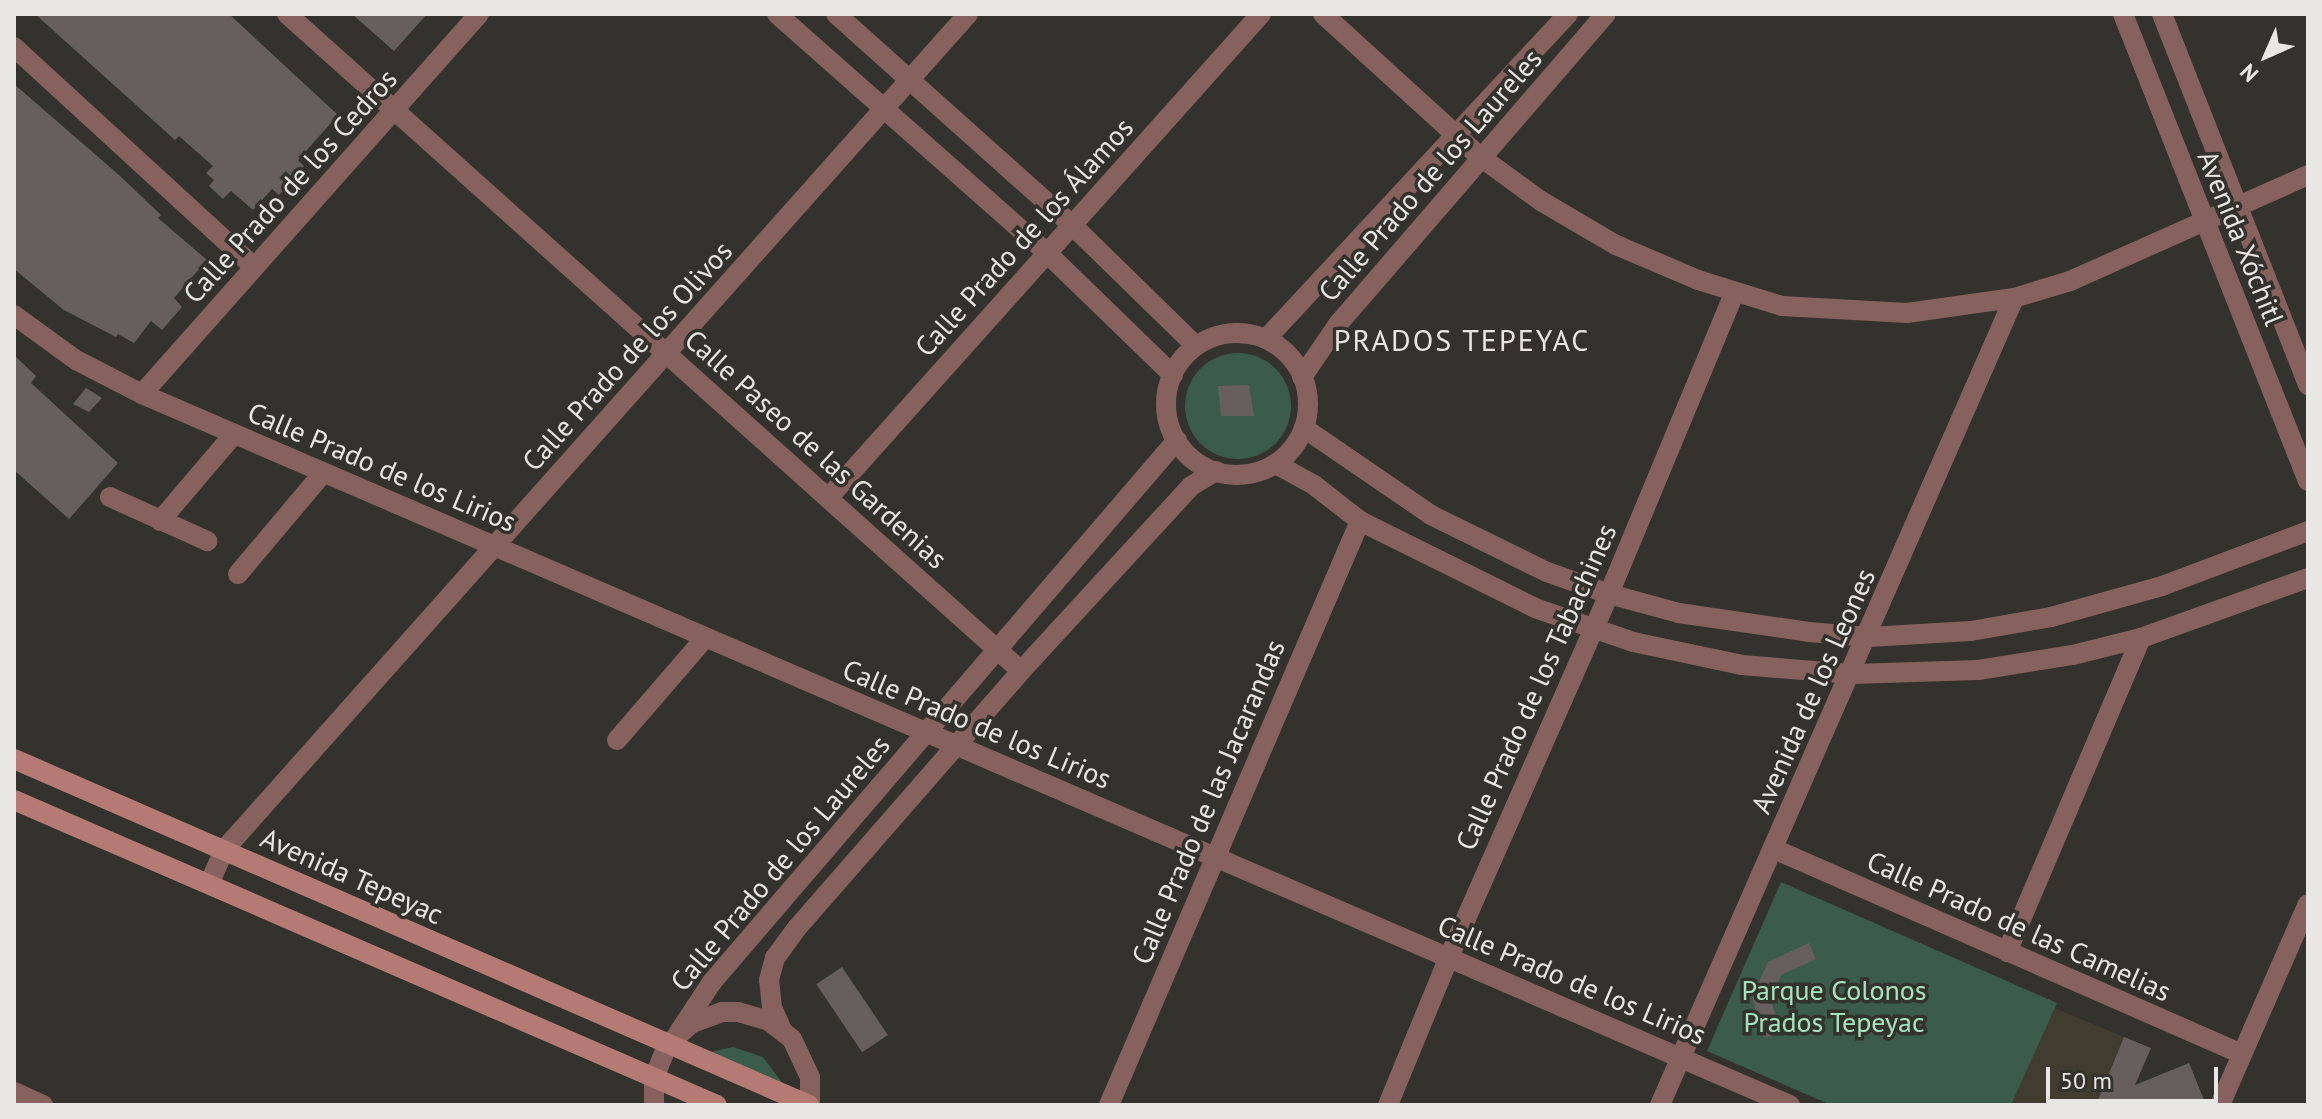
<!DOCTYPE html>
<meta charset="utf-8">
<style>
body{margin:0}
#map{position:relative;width:2322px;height:1119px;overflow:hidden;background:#34322c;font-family:"PT Sans",sans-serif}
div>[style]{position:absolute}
.built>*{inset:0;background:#403c30}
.green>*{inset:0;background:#3b5c4a}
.round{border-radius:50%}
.building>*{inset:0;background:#675f5e;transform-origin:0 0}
.street>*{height:20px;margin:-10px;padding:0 10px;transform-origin:10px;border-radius:10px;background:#87615d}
.street>.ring{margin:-10px;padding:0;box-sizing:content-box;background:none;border:20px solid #87615d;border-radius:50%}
.secondary>*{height:20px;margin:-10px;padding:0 10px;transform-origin:10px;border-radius:10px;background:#b67a75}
span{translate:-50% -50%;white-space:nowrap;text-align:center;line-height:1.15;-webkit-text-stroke:7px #34322c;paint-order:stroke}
.street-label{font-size:28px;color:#e8e7e3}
.park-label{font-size:28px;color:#a4e5c1}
.neighbourhood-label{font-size:30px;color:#e8e7e3;letter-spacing:2px}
.frame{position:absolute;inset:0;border:16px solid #e8e7e3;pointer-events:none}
.north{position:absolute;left:2226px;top:16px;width:80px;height:80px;-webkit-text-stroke:6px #34322c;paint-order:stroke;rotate:225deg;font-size:22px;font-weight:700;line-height:32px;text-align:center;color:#e8e7e3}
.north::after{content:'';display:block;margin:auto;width:28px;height:36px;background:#e8e7e3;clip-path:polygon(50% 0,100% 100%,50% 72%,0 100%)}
.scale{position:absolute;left:2046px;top:1067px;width:172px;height:36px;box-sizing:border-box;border:4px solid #e8e7e3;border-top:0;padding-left:10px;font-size:24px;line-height:28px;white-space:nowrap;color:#e8e7e3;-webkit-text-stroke:6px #34322c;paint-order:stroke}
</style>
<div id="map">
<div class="built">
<div style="clip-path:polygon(2052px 1007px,2124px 1037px,2096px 1105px,2011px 1105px)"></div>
</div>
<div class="green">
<div class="round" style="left:1185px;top:353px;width:106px;height:106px"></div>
<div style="clip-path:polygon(1781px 882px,2057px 1003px,2011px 1105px,1831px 1105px,1707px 1051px)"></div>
<div style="clip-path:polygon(733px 1047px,763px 1057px,783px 1084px,706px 1053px)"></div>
</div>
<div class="building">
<div style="clip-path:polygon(35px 14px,229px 14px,338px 115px,298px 160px,304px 166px,279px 195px,272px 189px,253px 210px,231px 191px,223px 199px,209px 186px,214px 180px,206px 173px,213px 166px,179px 136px,175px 140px)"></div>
<div style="clip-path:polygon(352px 14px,427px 14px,394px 51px)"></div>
<div style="clip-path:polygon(14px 84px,119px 175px,161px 215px,158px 218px,207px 260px,174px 298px,182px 307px,162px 330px,151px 321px,134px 343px,118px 334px,116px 337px,64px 310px,14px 269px)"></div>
<div style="clip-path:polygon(14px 355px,36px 376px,31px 383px,118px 463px,69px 519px,14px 470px)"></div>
<div style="clip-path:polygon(1249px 385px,1254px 416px,1221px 416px,1218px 386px)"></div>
<div style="clip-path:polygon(86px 388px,102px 398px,89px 412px,73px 404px)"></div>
<div style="clip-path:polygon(1809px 943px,1816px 959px,1781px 975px,1771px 1000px,1781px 1033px,1764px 1038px,1752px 997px,1768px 962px)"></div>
<div style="left:842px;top:967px;width:82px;height:31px;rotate:56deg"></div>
<div style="clip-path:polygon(2124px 1037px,2151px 1048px,2135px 1085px,2189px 1063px,2206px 1105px,2088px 1105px,2098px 1100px)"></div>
</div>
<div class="street">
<div style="left:287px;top:14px;width:985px;rotate:41.83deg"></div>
<div style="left:777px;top:14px;width:362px;rotate:41.5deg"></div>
<div style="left:1048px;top:254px;width:174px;rotate:44.1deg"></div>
<div style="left:836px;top:14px;width:317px;rotate:41.8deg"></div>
<div style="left:1072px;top:225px;width:173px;rotate:44.3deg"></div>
<div style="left:1323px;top:14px;width:211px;rotate:42.3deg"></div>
<div style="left:1479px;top:156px;width:77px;rotate:36deg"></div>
<div style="left:1541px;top:201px;width:87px;rotate:30.4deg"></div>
<div style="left:1616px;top:245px;width:89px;rotate:23.1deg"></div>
<div style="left:1698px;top:280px;width:88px;rotate:17.2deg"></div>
<div style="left:1782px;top:306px;width:125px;rotate:3.2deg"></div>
<div style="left:1907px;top:313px;width:108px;rotate:-8deg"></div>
<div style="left:2014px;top:298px;width:59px;rotate:-16.9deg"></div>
<div style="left:2070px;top:281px;width:261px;rotate:-24deg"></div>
<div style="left:2123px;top:14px;width:502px;rotate:68.39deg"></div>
<div style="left:2162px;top:14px;width:399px;rotate:68.5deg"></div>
<div style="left:14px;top:47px;width:326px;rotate:42.5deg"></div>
<div style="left:14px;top:315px;width:77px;rotate:36deg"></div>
<div style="left:76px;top:360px;width:74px;rotate:27.3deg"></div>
<div style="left:142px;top:394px;width:1795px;rotate:23.34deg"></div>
<div class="ring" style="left:1166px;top:333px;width:122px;height:122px"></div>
<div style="left:1266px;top:339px;width:444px;rotate:-47.1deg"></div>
<div style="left:1302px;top:377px;width:65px;rotate:-55.6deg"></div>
<div style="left:1339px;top:323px;width:408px;rotate:-49.2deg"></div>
<div style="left:142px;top:394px;width:508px;rotate:-48.43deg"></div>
<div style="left:1304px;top:428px;width:154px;rotate:34.4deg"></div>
<div style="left:1431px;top:515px;width:129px;rotate:26.2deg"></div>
<div style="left:1547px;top:572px;width:66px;rotate:19.5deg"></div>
<div style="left:1609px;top:594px;width:73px;rotate:15.2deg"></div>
<div style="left:1679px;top:613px;width:131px;rotate:8.3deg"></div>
<div style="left:1809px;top:632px;width:59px;rotate:4.8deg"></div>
<div style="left:1868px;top:637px;width:103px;rotate:-3.3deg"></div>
<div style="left:1971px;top:631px;width:81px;rotate:-9.9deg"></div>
<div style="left:2051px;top:617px;width:115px;rotate:-15.6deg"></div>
<div style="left:2162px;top:586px;width:156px;rotate:-20.6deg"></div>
<div style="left:1276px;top:464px;width:43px;rotate:28.9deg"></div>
<div style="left:1314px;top:485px;width:58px;rotate:38deg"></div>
<div style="left:1360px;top:521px;width:195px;rotate:26.4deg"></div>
<div style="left:1535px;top:608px;width:104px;rotate:19.1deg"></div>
<div style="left:1633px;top:642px;width:111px;rotate:11.9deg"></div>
<div style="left:1742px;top:665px;width:110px;rotate:4.7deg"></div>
<div style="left:1852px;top:674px;width:126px;rotate:-1.8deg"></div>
<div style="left:1978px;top:670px;width:96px;rotate:-9deg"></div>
<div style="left:2073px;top:655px;width:70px;rotate:-14deg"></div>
<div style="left:2141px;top:638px;width:177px;rotate:-19.8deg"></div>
<div style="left:110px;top:497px;width:107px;rotate:24.4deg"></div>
<div style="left:829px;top:497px;width:648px;rotate:-48.19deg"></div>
<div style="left:160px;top:521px;width:114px;rotate:-49.6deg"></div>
<div style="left:238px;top:574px;width:132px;rotate:-49.9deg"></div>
<div style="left:617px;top:740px;width:135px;rotate:-49.2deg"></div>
<div style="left:1774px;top:849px;width:511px;rotate:23.66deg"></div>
<div style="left:209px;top:884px;width:37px;rotate:-66deg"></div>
<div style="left:224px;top:850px;width:1119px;rotate:-48.33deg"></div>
<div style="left:2007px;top:952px;width:341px;rotate:-66.9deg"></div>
<div style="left:782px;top:1030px;width:24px;rotate:-114deg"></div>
<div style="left:772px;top:1008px;width:28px;rotate:-96deg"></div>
<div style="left:769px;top:980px;width:23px;rotate:-75deg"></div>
<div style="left:775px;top:958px;width:37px;rotate:-54deg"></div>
<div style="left:797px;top:928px;width:341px;rotate:-48.9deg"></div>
<div style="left:1021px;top:671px;width:251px;rotate:-47.4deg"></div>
<div style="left:1191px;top:486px;width:29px;rotate:-31deg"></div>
<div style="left:679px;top:1032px;width:60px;rotate:-56.6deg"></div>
<div style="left:712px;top:982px;width:714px;rotate:-49.37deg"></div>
<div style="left:14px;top:1092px;width:32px;rotate:24deg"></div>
<div style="left:654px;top:1105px;width:27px;rotate:-90deg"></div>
<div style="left:654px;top:1078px;width:37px;rotate:-68deg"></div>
<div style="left:668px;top:1044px;width:32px;rotate:-41deg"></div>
<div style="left:692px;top:1023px;width:32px;rotate:-20deg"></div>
<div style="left:722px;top:1012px;width:16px"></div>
<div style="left:738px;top:1012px;width:32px;rotate:16deg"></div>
<div style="left:769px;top:1021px;width:29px;rotate:38deg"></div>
<div style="left:792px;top:1039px;width:42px;rotate:64.7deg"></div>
<div style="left:810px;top:1077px;width:28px;rotate:90deg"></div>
<div style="left:1109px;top:1105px;width:636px;rotate:-66.74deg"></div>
<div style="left:1388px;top:1105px;width:160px;rotate:-67.6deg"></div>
<div style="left:1449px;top:957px;width:397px;rotate:-66.2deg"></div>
<div style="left:1609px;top:594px;width:327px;rotate:-67.4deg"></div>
<div style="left:1660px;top:1105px;width:881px;rotate:-66.31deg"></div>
<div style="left:2220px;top:1105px;width:219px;rotate:-66.4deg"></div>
</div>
<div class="secondary">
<div style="left:14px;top:759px;width:867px;rotate:23.52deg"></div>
<div style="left:14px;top:800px;width:766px;rotate:23.45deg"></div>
</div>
<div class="street-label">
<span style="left:1430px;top:175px;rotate:-49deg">Calle Prado de los Laureles</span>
<span style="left:290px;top:186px;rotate:-48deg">Calle Prado de los Cedros</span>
<span style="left:1024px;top:237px;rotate:-48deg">Calle Prado de los Álamos</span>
<span style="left:2241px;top:238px;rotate:68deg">Avenida Xóchitl</span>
<span style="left:627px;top:356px;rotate:-48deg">Calle Prado de los Olivos</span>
<span style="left:816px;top:449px;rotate:42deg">Calle Paseo de las Gardenias</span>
<span style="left:382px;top:467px;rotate:23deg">Calle Prado de los Lirios</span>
<span style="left:1536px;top:687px;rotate:-66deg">Calle Prado de los Tabachines</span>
<span style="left:1813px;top:691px;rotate:-66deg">Avenida de los Leones</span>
<span style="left:977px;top:724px;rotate:23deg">Calle Prado de los Lirios</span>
<span style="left:1208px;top:802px;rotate:-67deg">Calle Prado de las Jacarandas</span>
<span style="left:780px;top:863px;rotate:-50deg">Calle Prado de los Laureles</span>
<span style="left:352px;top:876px;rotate:24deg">Avenida Tepeyac</span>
<span style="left:2019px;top:926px;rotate:24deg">Calle Prado de las Camelias</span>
<span style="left:1572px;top:980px;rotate:23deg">Calle Prado de los Lirios</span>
</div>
<div class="park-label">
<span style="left:1834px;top:1006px">Parque Colonos<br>Prados Tepeyac</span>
</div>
<div class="neighbourhood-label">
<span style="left:1462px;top:340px">PRADOS TEPEYAC</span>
</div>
<div class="frame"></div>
<div class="north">N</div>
<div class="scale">50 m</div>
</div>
